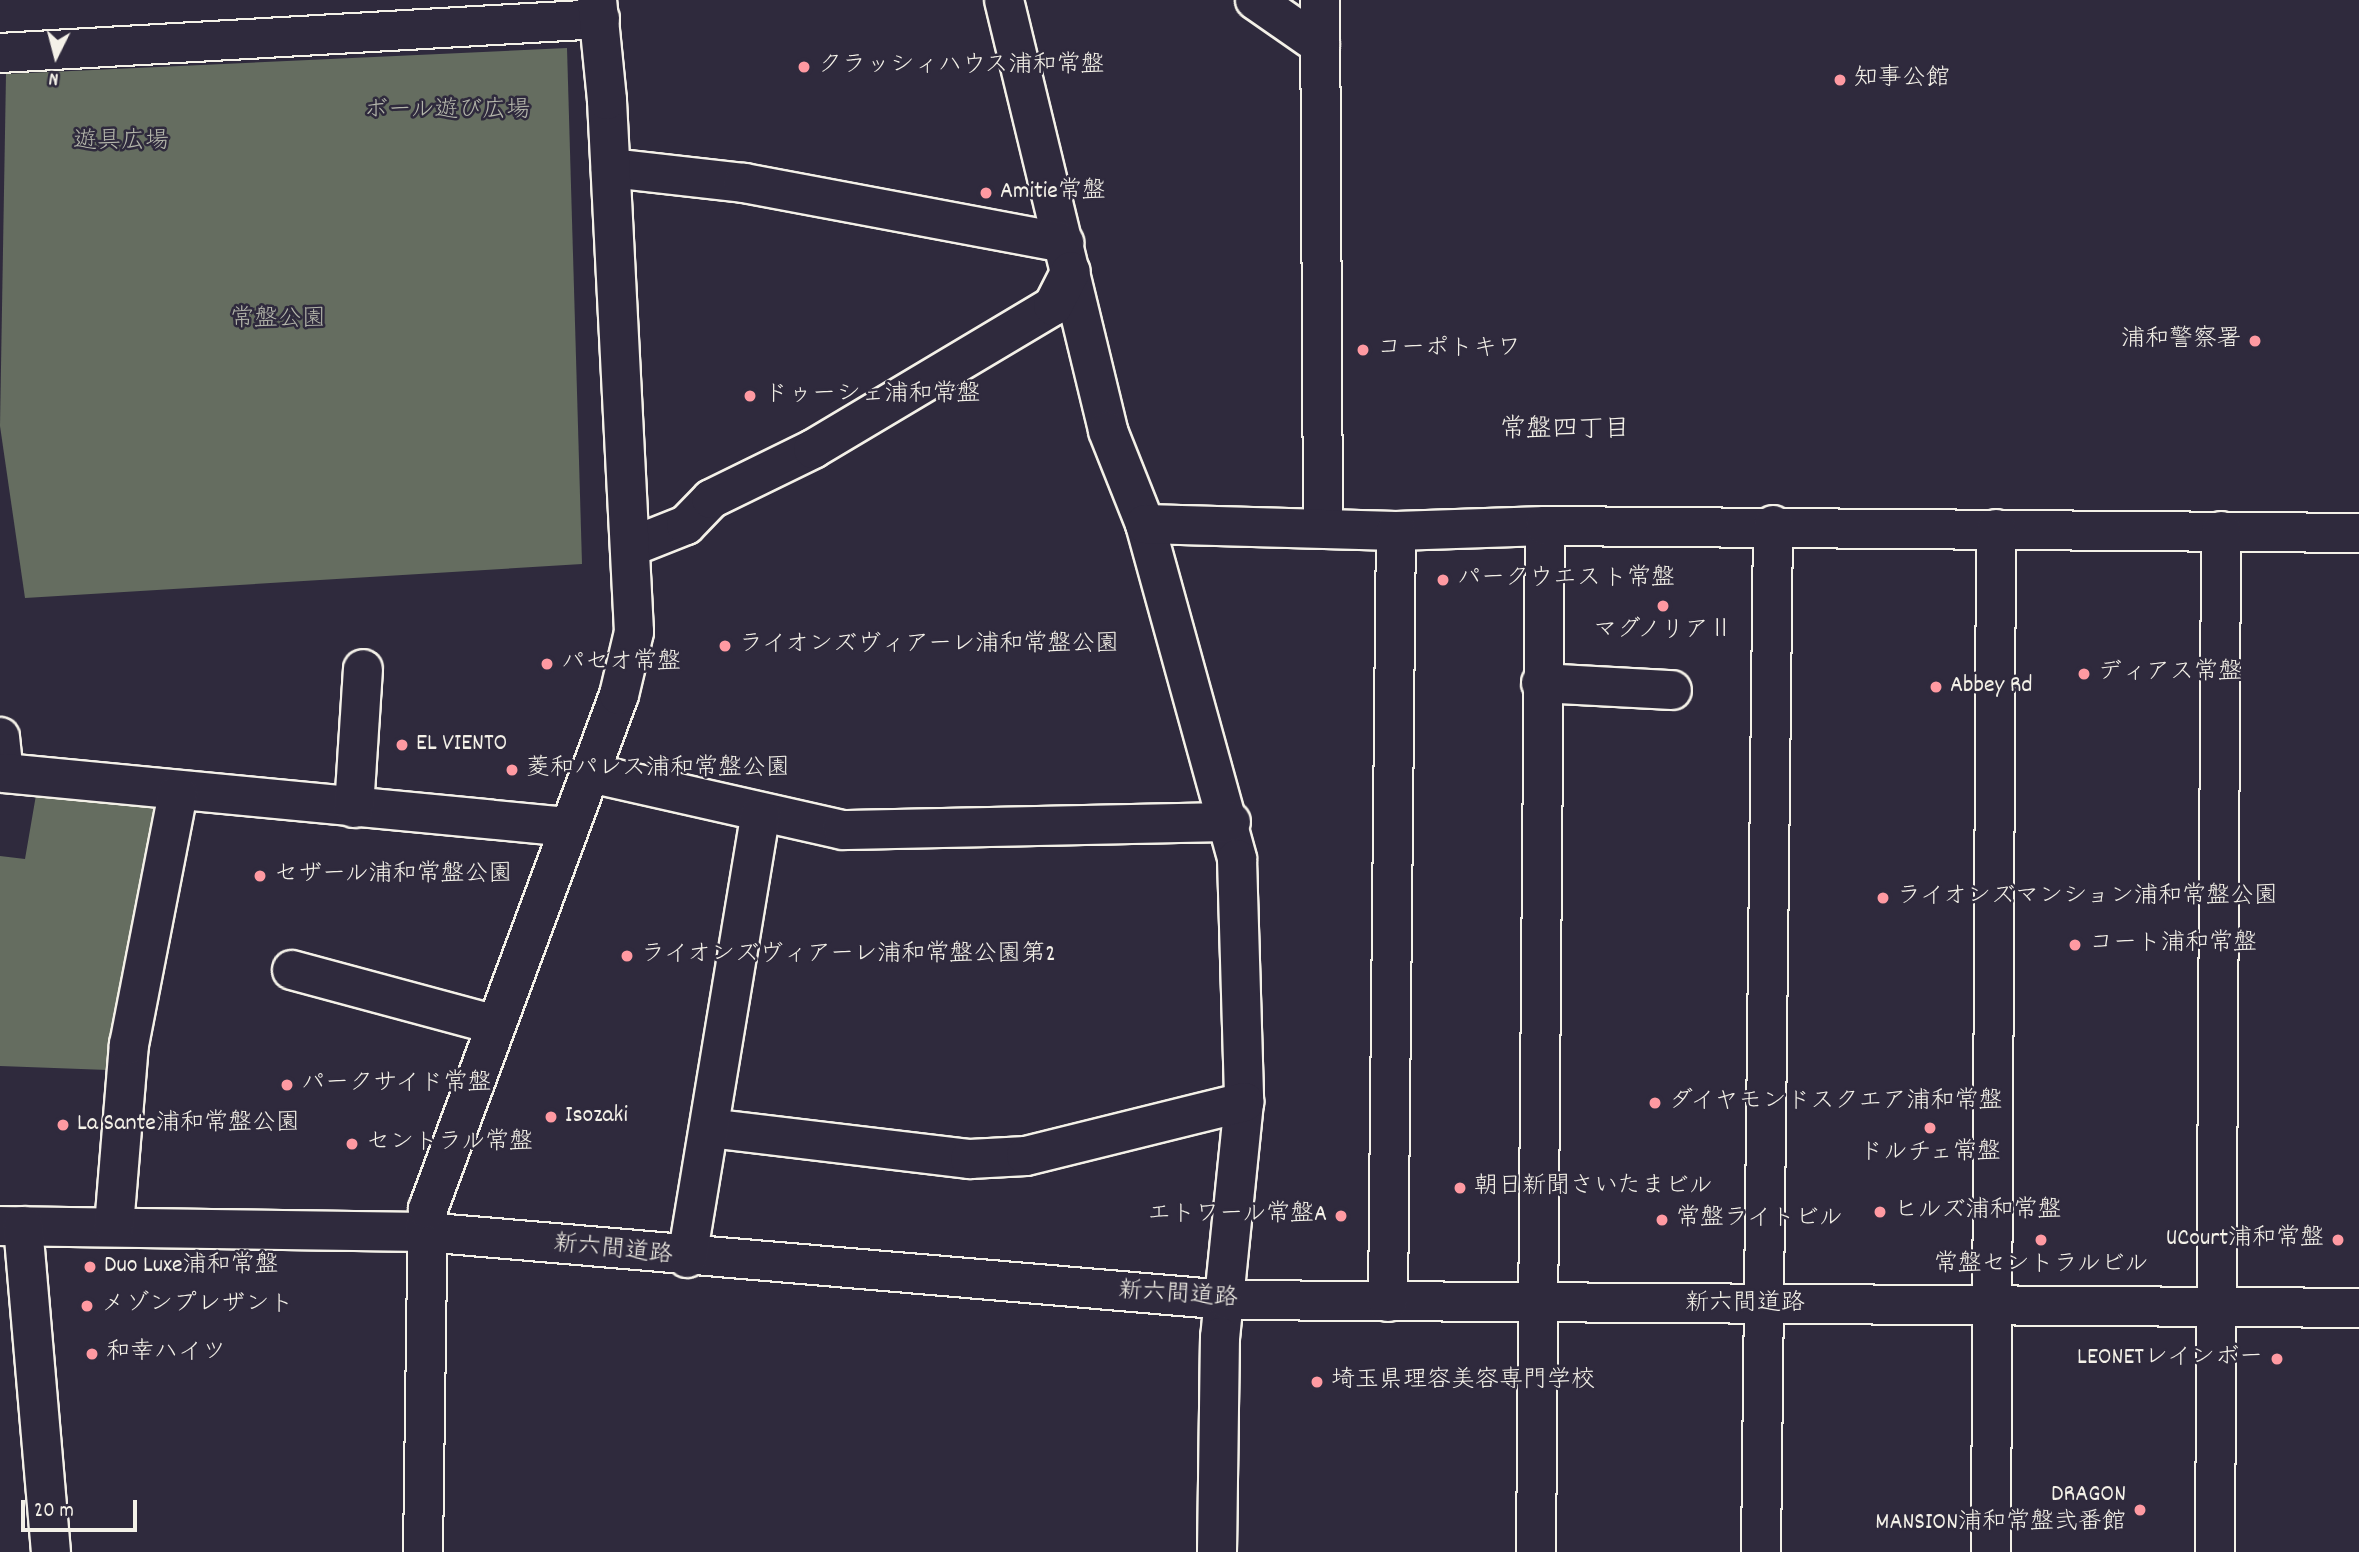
<!DOCTYPE html>
<meta charset="utf-8">
<style>
body{margin:0}
#map{position:relative;width:2359px;height:1552px;overflow:hidden;background:#2f2a3d;font-family:Dekko,"Klee One",sans-serif}
div>[style]{position:absolute}
.green>*{inset:0;background:#656d60}
.roads{filter:drop-shadow(2px 0 #f4f1e8) drop-shadow(-2px 0 #f4f1e8) drop-shadow(0 2px #f4f1e8) drop-shadow(0 -2px #f4f1e8)}
.minor>*{height:38px;margin:-19px;padding:0 19px;transform-origin:19px;border-radius:19px;background:#2f2a3d}
.dots>*{width:19px;height:19px;translate:-50% -50%;box-sizing:border-box;border:4px solid #2f2a3d;border-radius:50%}
span{translate:-50% -50%;white-space:nowrap;text-align:center;line-height:1.15;-webkit-text-stroke:5px #2f2a3d;paint-order:stroke}
.poi-label{font-size:24px;color:#f4f1e8}
.left{translate:0 -50%;text-align:left}
.right{translate:-100% -50%;text-align:right}
.park-label{font-size:24px;color:#b4b6ab}
.street-label{font-size:24px;color:#f4f1e8}
.neighbourhood-label{font-size:26px;color:#f4f1e8}
.north{position:absolute;left:21px;top:21px;width:70px;height:70px;-webkit-text-stroke:5px #2f2a3d;paint-order:stroke;rotate:186deg;font-size:19px;font-weight:700;line-height:28px;text-align:center;color:#f4f1e8}
.north::after{content:'';display:block;margin:auto;width:24px;height:32px;background:#f4f1e8;clip-path:polygon(50% 0,100% 100%,50% 72%,0 100%)}
.scale{position:absolute;left:21px;top:1500px;width:116px;height:32px;box-sizing:border-box;border:4px solid #f4f1e8;border-top:0;padding-left:9px;font-size:21px;line-height:24px;white-space:nowrap;color:#f4f1e8;-webkit-text-stroke:5px #2f2a3d;paint-order:stroke}
</style>
<div id="map">
<div class="green">
<div style="clip-path:polygon(567px 48px,582px 564px,25px 598px,0 426px,6px 74px)"></div>
<div style="clip-path:polygon(36px 795px,161px 802px,108px 1070px,0 1066px,0 856px,25px 859px)"></div>
</div>
<div class="roads">
<div class="minor">
<div style="left:1004px;top:0;width:443px;rotate:76.4deg"></div>
<div style="left:1108px;top:431px;width:100px;rotate:68.3deg"></div>
<div style="left:1145px;top:524px;width:347px;rotate:74.6deg"></div>
<div style="left:1237px;top:859px;width:243px;rotate:88.3deg"></div>
<div style="left:1244px;top:1102px;width:236px;rotate:95.8deg"></div>
<div style="left:1220px;top:1337px;width:215px;rotate:90.8deg"></div>
<div style="left:1255px;top:0;width:79px;rotate:34.7deg"></div>
<div style="left:1320px;top:0;width:528px;rotate:89.67deg"></div>
<div style="left:0;top:53px;width:601px;rotate:-3.24deg"></div>
<div style="left:611px;top:168px;width:134px;rotate:6.4deg"></div>
<div style="left:744px;top:183px;width:326px;rotate:10.6deg"></div>
<div style="left:1145px;top:524px;width:251px;rotate:1.6deg"></div>
<div style="left:1396px;top:531px;width:149px;rotate:-1.9deg"></div>
<div style="left:633px;top:546px;width:57px;rotate:-21.6deg"></div>
<div style="left:686px;top:525px;width:36px;rotate:-46deg"></div>
<div style="left:711px;top:499px;width:114px;rotate:-26.1deg"></div>
<div style="left:813px;top:449px;width:279px;rotate:-30.8deg"></div>
<div style="left:1053px;top:306px;width:39px;rotate:-63deg"></div>
<div style="left:1541px;top:683px;width:131px;rotate:3.1deg"></div>
<div style="left:0;top:737px;width:36px;rotate:84deg"></div>
<div style="left:4px;top:773px;width:568px;rotate:5.46deg"></div>
<div style="left:590px;top:773px;width:259px;rotate:12.7deg"></div>
<div style="left:843px;top:830px;width:388px;rotate:-1.2deg"></div>
<div style="left:354px;top:808px;width:139px;rotate:-86.3deg"></div>
<div style="left:292px;top:970px;width:211px;rotate:15.1deg"></div>
<div style="left:709px;top:1128px;width:263px;rotate:6.8deg"></div>
<div style="left:970px;top:1159px;width:56px;rotate:-3.1deg"></div>
<div style="left:1026px;top:1156px;width:225px;rotate:-13.9deg"></div>
<div style="left:0;top:1226px;width:424px;rotate:0.8deg"></div>
<div style="left:424px;top:1232px;width:806px;rotate:4.84deg"></div>
<div style="left:1227px;top:1300px;width:1132px;rotate:0.4deg"></div>
<div style="left:23px;top:1226px;width:327px;rotate:85.1deg"></div>
<div style="left:114px;top:1226px;width:182px;rotate:-85.3deg"></div>
<div style="left:129px;top:1045px;width:256px;rotate:-79deg"></div>
<div style="left:687px;top:1258px;width:449px;rotate:-80.6deg"></div>
<div style="left:1388px;top:1302px;width:771px;rotate:-89.41deg"></div>
<div style="left:423px;top:1552px;width:343px;rotate:-89.2deg"></div>
<div style="left:428px;top:1209px;width:548px;rotate:-69.62deg"></div>
<div style="left:619px;top:695px;width:65px;rotate:-76.6deg"></div>
<div style="left:634px;top:632px;width:533px;rotate:-92.91deg"></div>
<div style="left:607px;top:100px;width:100px;rotate:-95.7deg"></div>
<div style="left:1536px;top:1552px;width:1026px;rotate:-89.5deg"></div>
<div style="left:1545px;top:526px;width:814px;rotate:0.49deg"></div>
<div style="left:1761px;top:1552px;width:1027px;rotate:-89.33deg"></div>
<div style="left:1991px;top:1552px;width:1023px;rotate:-89.72deg"></div>
<div style="left:2215px;top:1552px;width:1021px;rotate:-89.66deg"></div>
</div>
</div>
<div class="dots">
<div style="left:804px;top:67px;background:#ff9aa2"></div>
<div style="left:1840px;top:80px;background:#ff9aa2"></div>
<div style="left:986px;top:193px;background:#ff9aa2"></div>
<div style="left:2255px;top:341px;background:#ff9aa2"></div>
<div style="left:1363px;top:350px;background:#ff9aa2"></div>
<div style="left:750px;top:396px;background:#ff9aa2"></div>
<div style="left:1443px;top:580px;background:#ff9aa2"></div>
<div style="left:1663px;top:606px;background:#ff9aa2"></div>
<div style="left:725px;top:646px;background:#ff9aa2"></div>
<div style="left:547px;top:664px;background:#ff9aa2"></div>
<div style="left:2084px;top:674px;background:#ff9aa2"></div>
<div style="left:1936px;top:687px;background:#ff9aa2"></div>
<div style="left:402px;top:745px;background:#ff9aa2"></div>
<div style="left:512px;top:770px;background:#ff9aa2"></div>
<div style="left:260px;top:876px;background:#ff9aa2"></div>
<div style="left:1883px;top:898px;background:#ff9aa2"></div>
<div style="left:2075px;top:945px;background:#ff9aa2"></div>
<div style="left:627px;top:956px;background:#ff9aa2"></div>
<div style="left:287px;top:1085px;background:#ff9aa2"></div>
<div style="left:1655px;top:1103px;background:#ff9aa2"></div>
<div style="left:551px;top:1117px;background:#ff9aa2"></div>
<div style="left:63px;top:1125px;background:#ff9aa2"></div>
<div style="left:1930px;top:1128px;background:#ff9aa2"></div>
<div style="left:352px;top:1144px;background:#ff9aa2"></div>
<div style="left:1460px;top:1188px;background:#ff9aa2"></div>
<div style="left:1880px;top:1212px;background:#ff9aa2"></div>
<div style="left:1341px;top:1216px;background:#ff9aa2"></div>
<div style="left:1662px;top:1220px;background:#ff9aa2"></div>
<div style="left:2041px;top:1240px;background:#ff9aa2"></div>
<div style="left:2338px;top:1240px;background:#ff9aa2"></div>
<div style="left:90px;top:1267px;background:#ff9aa2"></div>
<div style="left:87px;top:1306px;background:#ff9aa2"></div>
<div style="left:92px;top:1354px;background:#ff9aa2"></div>
<div style="left:2277px;top:1359px;background:#ff9aa2"></div>
<div style="left:1317px;top:1382px;background:#ff9aa2"></div>
<div style="left:2140px;top:1510px;background:#ff9aa2"></div>
</div>
<div class="poi-label">
<span class="left" style="left:818px;top:67px">クラッシィハウス浦和常盤</span>
<span class="left" style="left:1854px;top:80px">知事公館</span>
<span class="left" style="left:1000px;top:193px">Amitie常盤</span>
<span class="right" style="left:2241px;top:341px">浦和警察署</span>
<span class="left" style="left:1377px;top:350px">コーポトキワ</span>
<span class="left" style="left:764px;top:396px">ドゥーシェ浦和常盤</span>
<span class="left" style="left:1457px;top:580px">パークウエスト常盤</span>
<span style="left:1663px;top:632px">マグノリアⅡ</span>
<span class="left" style="left:739px;top:646px">ライオンズヴィアーレ浦和常盤公園</span>
<span class="left" style="left:561px;top:664px">パセオ常盤</span>
<span class="left" style="left:2098px;top:674px">ディアス常盤</span>
<span class="left" style="left:1950px;top:687px">Abbey Rd</span>
<span class="left" style="left:416px;top:745px">EL VIENTO</span>
<span class="left" style="left:526px;top:770px">菱和パレス浦和常盤公園</span>
<span class="left" style="left:274px;top:876px">セザール浦和常盤公園</span>
<span class="left" style="left:1897px;top:898px">ライオンズマンション浦和常盤公園</span>
<span class="left" style="left:2089px;top:945px">コート浦和常盤</span>
<span class="left" style="left:641px;top:956px">ライオンズヴィアーレ浦和常盤公園第2</span>
<span class="left" style="left:301px;top:1085px">パークサイド常盤</span>
<span class="left" style="left:1669px;top:1103px">ダイヤモンドスクエア浦和常盤</span>
<span class="left" style="left:565px;top:1117px">Isozaki</span>
<span class="left" style="left:77px;top:1125px">La Sante浦和常盤公園</span>
<span class="left" style="left:366px;top:1144px">セントラル常盤</span>
<span style="left:1930px;top:1154px">ドルチェ常盤</span>
<span class="left" style="left:1474px;top:1188px">朝日新聞さいたまビル</span>
<span class="left" style="left:1894px;top:1212px">ヒルズ浦和常盤</span>
<span class="right" style="left:1327px;top:1216px">エトワール常盤A</span>
<span class="left" style="left:1676px;top:1220px">常盤ライトビル</span>
<span class="right" style="left:2324px;top:1240px">UCourt浦和常盤</span>
<span style="left:2041px;top:1266px">常盤セントラルビル</span>
<span class="left" style="left:104px;top:1267px">Duo Luxe浦和常盤</span>
<span class="left" style="left:101px;top:1306px">メゾンプレザント</span>
<span class="left" style="left:106px;top:1354px">和幸ハイツ</span>
<span class="right" style="left:2263px;top:1359px">LEONETレインボー</span>
<span class="left" style="left:1331px;top:1382px">埼玉県理容美容専門学校</span>
<span class="right" style="left:2126px;top:1510px">DRAGON<br>MANSION浦和常盤弐番館</span>
</div>
<div class="park-label">
<span style="left:447px;top:112px">ボール遊び広場</span>
<span style="left:121px;top:143px">遊具広場</span>
<span style="left:278px;top:321px">常盤公園</span>
</div>
<div class="street-label">
<span style="left:613px;top:1251px;rotate:6deg">新六間道路</span>
<span style="left:1178px;top:1296px;rotate:4deg">新六間道路</span>
<span style="left:1745px;top:1305px">新六間道路</span>
</div>
<div class="neighbourhood-label">
<span style="left:1565px;top:431px">常盤四丁目</span>
</div>
<div class="north">N</div>
<div class="scale">20 m</div>
</div>
